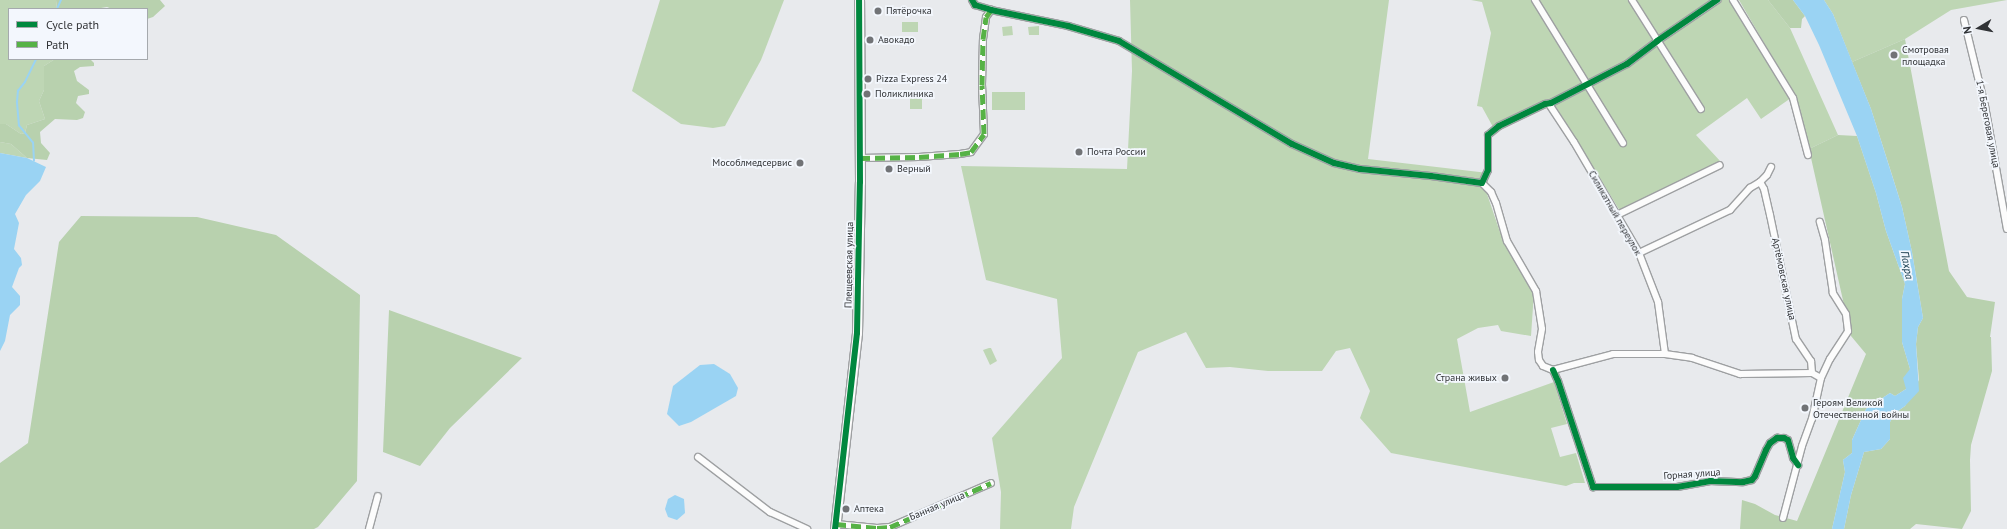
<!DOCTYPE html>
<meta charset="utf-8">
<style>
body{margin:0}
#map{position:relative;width:2007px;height:529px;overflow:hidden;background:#e8eaed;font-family:"PT Sans",sans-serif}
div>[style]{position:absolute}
.green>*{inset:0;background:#bed6b4;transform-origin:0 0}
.forest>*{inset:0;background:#b8d1ae}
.water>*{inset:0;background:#9ad3f3}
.stream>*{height:1.5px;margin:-0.75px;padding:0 0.75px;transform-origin:0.75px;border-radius:0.75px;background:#9ad3f3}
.roads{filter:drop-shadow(1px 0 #9ea0a2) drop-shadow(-1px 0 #9ea0a2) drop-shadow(0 1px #9ea0a2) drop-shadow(0 -1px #9ea0a2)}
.street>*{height:6px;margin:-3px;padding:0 3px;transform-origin:3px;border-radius:3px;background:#fcfcfc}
.secondary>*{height:9px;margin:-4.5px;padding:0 4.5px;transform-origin:4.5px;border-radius:4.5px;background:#fcfcfc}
.quiet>*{height:5px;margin-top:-2.5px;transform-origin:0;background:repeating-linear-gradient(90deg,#56b246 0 10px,transparent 0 15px)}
.cycleway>*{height:6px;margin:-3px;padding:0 3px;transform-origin:3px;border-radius:3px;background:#00873e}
.dots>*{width:11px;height:11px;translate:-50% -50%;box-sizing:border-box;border:2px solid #f3f7fd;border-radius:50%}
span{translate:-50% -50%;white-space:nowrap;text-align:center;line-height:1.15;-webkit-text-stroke:3.5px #f3f7fd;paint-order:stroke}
.poi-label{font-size:10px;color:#313336}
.left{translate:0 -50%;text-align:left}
.right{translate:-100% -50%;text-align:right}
.street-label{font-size:10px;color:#313336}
.water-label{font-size:11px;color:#072d3f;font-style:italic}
.legend{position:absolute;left:8px;top:8px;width:140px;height:52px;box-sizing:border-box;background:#f3f7fd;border:1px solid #a5a9ad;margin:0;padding:5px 7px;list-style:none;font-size:12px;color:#313336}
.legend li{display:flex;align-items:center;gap:8px;height:20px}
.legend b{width:20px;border:1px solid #a5a9ad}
.north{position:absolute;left:1959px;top:8px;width:40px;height:40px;-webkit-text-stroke:3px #f3f7fd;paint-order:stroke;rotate:260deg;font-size:11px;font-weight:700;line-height:16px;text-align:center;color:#313336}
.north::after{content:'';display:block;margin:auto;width:14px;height:18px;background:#313336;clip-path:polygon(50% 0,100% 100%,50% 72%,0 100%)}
</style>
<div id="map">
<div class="green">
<div style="clip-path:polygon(0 0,56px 0,57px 9px,9px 9px,9px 59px,55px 59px,44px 66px,44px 90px,39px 101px,45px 119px,27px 125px,25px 133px,21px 134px,6px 124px,0 124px)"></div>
<div style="clip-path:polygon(660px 0,784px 0,761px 60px,725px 126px,713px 128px,681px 124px,632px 91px)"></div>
<div style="clip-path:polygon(1130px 0,1389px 0,1368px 159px,1488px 173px,1487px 194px,1500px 232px,1534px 292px,1531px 336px,1501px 331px,1498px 325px,1478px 328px,1457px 339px,1470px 412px,1554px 382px,1567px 424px,1551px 428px,1560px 457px,1576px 453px,1585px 483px,1574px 483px,1566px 486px,1391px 453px,1360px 418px,1370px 391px,1350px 348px,1336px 351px,1322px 371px,1268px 371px,1230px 367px,1206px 368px,1186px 332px,1138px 352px,1074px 507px,1071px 529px,1000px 529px,1001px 492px,992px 438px,1062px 358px,1057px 299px,986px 280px,961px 166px,1127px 169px,1132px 71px)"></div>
<div style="clip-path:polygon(1471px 0,1731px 0,1791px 98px,1761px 119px,1747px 98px,1696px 135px,1721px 162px,1620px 211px,1553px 102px,1547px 99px,1493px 127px,1482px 107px,1477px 106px,1491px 33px,1482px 2px)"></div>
<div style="clip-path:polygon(1739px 0,1768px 0,1790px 28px,1838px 135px,1809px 149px,1791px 89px)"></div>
<div style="clip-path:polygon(1824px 0,2007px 0,1951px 10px,1905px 39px,1852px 62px,1833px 14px)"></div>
<div style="left:902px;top:22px;width:16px;height:10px"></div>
<div style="left:1012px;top:26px;width:9px;height:10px;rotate:84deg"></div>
<div style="clip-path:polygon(1039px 26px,1039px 35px,1029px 35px,1028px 27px)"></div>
<div style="left:992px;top:92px;width:33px;height:18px"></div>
<div style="left:910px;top:97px;width:12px;height:12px"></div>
<div style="clip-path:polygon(0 142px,11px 144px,27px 158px,0 153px)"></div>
<div style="clip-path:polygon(989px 348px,991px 348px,997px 361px,990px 365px,983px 350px)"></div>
</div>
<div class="forest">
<div style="clip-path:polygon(56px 0,160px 0,165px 6px,153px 17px,147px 19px,147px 9px,112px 9px,107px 7px,95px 9px,57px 9px)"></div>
<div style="clip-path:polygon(1768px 0,1793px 0,1805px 16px,1802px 19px,1801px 28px,1790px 28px)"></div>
<div style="clip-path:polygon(1905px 39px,1949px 271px,1967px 297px,1995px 302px,1990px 337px,1991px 337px,1992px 371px,1971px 445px,1970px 460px,1971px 511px,1962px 529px,1916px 524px,1910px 529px,1844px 529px,1851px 495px,1864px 452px,1881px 449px,1890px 439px,1890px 422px,1895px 413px,1905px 406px,1919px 380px,1916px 344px,1918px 327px,1923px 318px,1912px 252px,1902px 207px,1892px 175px,1871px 109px,1852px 62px)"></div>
<div style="clip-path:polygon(55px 59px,90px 59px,94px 63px,94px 66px,80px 67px,74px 71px,77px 81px,89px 90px,89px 94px,78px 96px,76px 103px,85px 112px,83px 118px,77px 120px,55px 119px,40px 132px,41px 143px,50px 153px,47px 160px,27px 158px,11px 144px,0 142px,0 124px,6px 124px,21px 134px,25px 133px,27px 125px,45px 119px,39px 101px,44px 90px,44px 66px)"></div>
<div style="clip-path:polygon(1838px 135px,1857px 136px,1876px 193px,1886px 231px,1905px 284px,1902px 299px,1902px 342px,1910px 369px,1906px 389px,1895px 396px,1890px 393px,1866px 409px,1852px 440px,1852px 453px,1843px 460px,1845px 472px,1832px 529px,1740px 529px,1742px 500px,1755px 504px,1775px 515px,1797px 521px,1866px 354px,1851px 336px,1809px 149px)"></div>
<div style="clip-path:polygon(81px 216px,197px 217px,276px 235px,360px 295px,357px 481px,318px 527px,314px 529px,0 529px,0 463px,28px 443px,59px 242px)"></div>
<div style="clip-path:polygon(389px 310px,522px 358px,450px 428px,420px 466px,383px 452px)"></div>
</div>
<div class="water">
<div style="clip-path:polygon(1793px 0,1824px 0,1833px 14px,1871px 109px,1902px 207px,1912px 252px,1923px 318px,1918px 327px,1916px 344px,1919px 391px,1905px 406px,1895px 413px,1890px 422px,1890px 439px,1881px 449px,1864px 452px,1851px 495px,1844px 529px,1832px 529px,1845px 472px,1843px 460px,1852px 453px,1852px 440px,1866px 409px,1890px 393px,1895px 396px,1906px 389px,1903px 378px,1910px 369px,1902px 342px,1902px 299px,1905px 284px,1886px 231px,1876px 193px,1857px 136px,1819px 45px,1805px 16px)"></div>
<div style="clip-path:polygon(0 153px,27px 158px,46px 167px,40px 181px,26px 195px,15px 214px,19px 223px,14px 249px,21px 258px,22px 265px,19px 268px,12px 287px,20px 296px,20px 305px,10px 315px,5px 341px,0 351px)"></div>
<div style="clip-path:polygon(714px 364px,730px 374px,738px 388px,736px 396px,691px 422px,679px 426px,667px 414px,673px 386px,700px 365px)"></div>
<div style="clip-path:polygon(675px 495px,684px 499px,685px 513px,677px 520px,668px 517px,665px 509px,668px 499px)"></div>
</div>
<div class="stream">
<div style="left:57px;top:9px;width:10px;rotate:-66deg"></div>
<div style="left:34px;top:161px;width:18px;rotate:-93deg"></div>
<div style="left:33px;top:143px;width:22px;rotate:-129deg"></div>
<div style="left:19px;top:126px;width:24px;rotate:-95deg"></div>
<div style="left:17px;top:102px;width:11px;rotate:-85deg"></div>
<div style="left:18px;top:91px;width:11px;rotate:-52deg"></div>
<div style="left:25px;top:82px;width:25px;rotate:-64deg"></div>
</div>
<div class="roads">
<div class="street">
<div style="left:972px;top:0;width:6px;rotate:59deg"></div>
<div style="left:975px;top:5px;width:17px;rotate:17deg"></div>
<div style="left:991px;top:10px;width:79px;rotate:11.7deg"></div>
<div style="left:1068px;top:26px;width:53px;rotate:16.4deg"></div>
<div style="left:1119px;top:41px;width:201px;rotate:30.8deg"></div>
<div style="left:1292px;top:144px;width:46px;rotate:24.3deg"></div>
<div style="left:1334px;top:163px;width:27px;rotate:13deg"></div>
<div style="left:1360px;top:169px;width:71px;rotate:5.6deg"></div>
<div style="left:1431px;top:176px;width:51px;rotate:7.8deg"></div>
<div style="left:1535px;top:0;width:168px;rotate:58.4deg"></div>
<div style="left:1632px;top:0;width:129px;rotate:57.7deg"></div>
<div style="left:1733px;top:0;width:115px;rotate:58.5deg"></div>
<div style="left:1793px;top:98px;width:59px;rotate:75.3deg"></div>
<div style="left:1964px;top:20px;width:89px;rotate:76.3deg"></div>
<div style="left:1985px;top:106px;width:125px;rotate:79.9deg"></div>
<div style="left:1549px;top:104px;width:45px;rotate:56.7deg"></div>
<div style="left:1574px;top:142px;width:129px;rotate:59.6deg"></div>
<div style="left:1639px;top:253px;width:53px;rotate:68.8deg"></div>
<div style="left:1658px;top:302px;width:52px;rotate:82.3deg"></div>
<div style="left:860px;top:158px;width:59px;rotate:-1deg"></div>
<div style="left:919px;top:157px;width:41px;rotate:-4.2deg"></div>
<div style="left:960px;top:154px;width:11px;rotate:-10deg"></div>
<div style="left:971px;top:152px;width:22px;rotate:-54deg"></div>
<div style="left:984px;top:134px;width:49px;rotate:-92.3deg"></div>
<div style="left:982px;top:85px;width:46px;rotate:-88.8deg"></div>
<div style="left:983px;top:39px;width:22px;rotate:-82deg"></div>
<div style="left:986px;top:17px;width:9px;rotate:-54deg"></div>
<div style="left:1760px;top:182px;width:8px;rotate:60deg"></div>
<div style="left:1764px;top:189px;width:27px;rotate:77deg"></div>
<div style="left:1770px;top:215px;width:127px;rotate:78.2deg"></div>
<div style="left:1796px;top:339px;width:27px;rotate:56deg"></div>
<div style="left:1811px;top:361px;width:12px;rotate:85deg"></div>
<div style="left:1482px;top:183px;width:14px;rotate:-65deg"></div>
<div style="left:1488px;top:170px;width:35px;rotate:-90deg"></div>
<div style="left:1488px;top:135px;width:14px;rotate:-39deg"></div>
<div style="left:1499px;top:126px;width:51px;rotate:-25.6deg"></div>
<div style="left:1545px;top:104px;width:6px;rotate:-9deg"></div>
<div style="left:1551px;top:103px;width:85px;rotate:-27.2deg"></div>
<div style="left:1627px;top:64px;width:38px;rotate:-37deg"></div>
<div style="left:1657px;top:41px;width:73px;rotate:-34.3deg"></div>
<div style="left:1482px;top:183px;width:13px;rotate:45deg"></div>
<div style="left:1491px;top:192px;width:12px;rotate:66deg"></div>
<div style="left:1496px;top:203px;width:40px;rotate:74deg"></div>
<div style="left:1507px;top:241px;width:58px;rotate:59.9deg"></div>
<div style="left:1536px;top:291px;width:38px;rotate:81deg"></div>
<div style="left:1542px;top:329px;width:23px;rotate:100deg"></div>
<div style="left:1538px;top:352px;width:8px;rotate:83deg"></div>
<div style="left:1539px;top:360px;width:7px;rotate:56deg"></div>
<div style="left:1543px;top:366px;width:11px;rotate:22deg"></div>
<div style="left:1617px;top:215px;width:114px;rotate:-25.9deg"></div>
<div style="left:1639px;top:253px;width:101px;rotate:-25.3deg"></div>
<div style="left:1730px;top:210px;width:30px;rotate:-48deg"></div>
<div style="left:1750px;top:188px;width:12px;rotate:-31deg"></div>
<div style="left:1760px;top:182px;width:10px;rotate:-45deg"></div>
<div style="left:1767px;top:175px;width:9px;rotate:-63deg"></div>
<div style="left:1553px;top:370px;width:12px;rotate:66deg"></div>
<div style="left:1558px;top:381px;width:112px;rotate:71.7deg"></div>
<div style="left:1593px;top:487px;width:84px"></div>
<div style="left:1677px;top:487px;width:34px;rotate:-10deg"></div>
<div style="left:1710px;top:481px;width:33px;rotate:2deg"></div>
<div style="left:1743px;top:482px;width:9px;rotate:-13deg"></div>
<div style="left:1752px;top:480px;width:5px;rotate:-53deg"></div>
<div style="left:1755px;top:476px;width:28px;rotate:-67deg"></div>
<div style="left:1766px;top:450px;width:8px;rotate:-60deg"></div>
<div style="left:1770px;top:443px;width:9px;rotate:-36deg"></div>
<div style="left:1777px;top:438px;width:7px"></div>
<div style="left:1784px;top:438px;width:4px;rotate:27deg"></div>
<div style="left:1788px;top:440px;width:19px;rotate:74deg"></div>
<div style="left:1793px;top:458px;width:9px;rotate:54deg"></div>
<div style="left:1553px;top:370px;width:62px;rotate:-14.9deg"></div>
<div style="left:1613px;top:354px;width:52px"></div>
<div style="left:1665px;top:354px;width:27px;rotate:8deg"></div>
<div style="left:1692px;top:358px;width:51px;rotate:18.4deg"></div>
<div style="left:1740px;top:374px;width:72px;rotate:-0.8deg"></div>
<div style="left:1812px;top:373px;width:10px;rotate:29deg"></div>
<div style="left:698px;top:457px;width:91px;rotate:37.4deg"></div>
<div style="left:770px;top:512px;width:41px;rotate:24.7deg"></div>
<div style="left:1783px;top:518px;width:74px;rotate:-75.2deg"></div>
<div style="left:1802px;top:446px;width:29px;rotate:-70deg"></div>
<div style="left:1812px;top:419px;width:42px;rotate:-77.6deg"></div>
<div style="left:1821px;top:378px;width:21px;rotate:-65deg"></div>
<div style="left:1830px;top:359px;width:33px;rotate:-57deg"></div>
<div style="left:1848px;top:331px;width:17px;rotate:-97deg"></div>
<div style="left:1846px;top:314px;width:25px;rotate:-122deg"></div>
<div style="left:1833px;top:293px;width:54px;rotate:-98.6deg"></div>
<div style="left:1825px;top:240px;width:19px;rotate:-106deg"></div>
<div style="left:836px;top:524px;width:41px;rotate:5.6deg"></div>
<div style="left:877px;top:528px;width:13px;rotate:-4deg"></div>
<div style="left:890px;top:527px;width:110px;rotate:-23.5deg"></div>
<div style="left:369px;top:529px;width:34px;rotate:-75deg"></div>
</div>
<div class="secondary">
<div style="left:835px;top:529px;width:197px;rotate:-83.6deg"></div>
<div style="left:857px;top:333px;width:151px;rotate:-88.9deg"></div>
<div style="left:860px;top:182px;width:182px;rotate:-90.3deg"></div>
</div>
</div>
<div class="quiet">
<div style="left:860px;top:158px;width:59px;rotate:-1deg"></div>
<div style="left:919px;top:157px;width:41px;rotate:-4.2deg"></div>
<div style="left:960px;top:154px;width:11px;rotate:-10deg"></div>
<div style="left:971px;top:152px;width:22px;rotate:-54deg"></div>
<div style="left:984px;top:134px;width:49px;rotate:-92.3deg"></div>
<div style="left:982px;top:85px;width:46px;rotate:-88.8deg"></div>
<div style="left:983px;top:39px;width:22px;rotate:-82deg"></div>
<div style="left:986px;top:17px;width:9px;rotate:-54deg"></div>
<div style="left:836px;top:524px;width:41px;rotate:5.6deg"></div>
<div style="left:877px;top:528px;width:13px;rotate:-4deg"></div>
<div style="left:890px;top:527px;width:110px;rotate:-23.5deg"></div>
</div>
<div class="cycleway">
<div style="left:972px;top:0;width:6px;rotate:59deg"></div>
<div style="left:975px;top:5px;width:17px;rotate:17deg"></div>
<div style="left:991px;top:10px;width:79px;rotate:11.7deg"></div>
<div style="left:1068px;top:26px;width:53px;rotate:16.4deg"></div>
<div style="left:1119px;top:41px;width:201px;rotate:30.8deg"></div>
<div style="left:1292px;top:144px;width:46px;rotate:24.3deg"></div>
<div style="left:1334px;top:163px;width:27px;rotate:13deg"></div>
<div style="left:1360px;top:169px;width:71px;rotate:5.6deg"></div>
<div style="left:1431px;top:176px;width:51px;rotate:7.8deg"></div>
<div style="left:1482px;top:183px;width:14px;rotate:-65deg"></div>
<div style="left:1488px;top:170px;width:35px;rotate:-90deg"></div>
<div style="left:1488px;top:135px;width:14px;rotate:-39deg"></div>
<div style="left:1499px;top:126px;width:51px;rotate:-25.6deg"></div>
<div style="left:1545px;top:104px;width:6px;rotate:-9deg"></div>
<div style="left:1551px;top:103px;width:85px;rotate:-27.2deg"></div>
<div style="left:1627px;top:64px;width:38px;rotate:-37deg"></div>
<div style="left:1657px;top:41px;width:73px;rotate:-34.3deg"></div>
<div style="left:1553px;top:370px;width:12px;rotate:66deg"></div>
<div style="left:1558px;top:381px;width:112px;rotate:71.7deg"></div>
<div style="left:1593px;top:487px;width:84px"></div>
<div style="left:1677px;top:487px;width:34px;rotate:-10deg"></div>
<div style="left:1710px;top:481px;width:33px;rotate:2deg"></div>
<div style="left:1743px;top:482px;width:9px;rotate:-13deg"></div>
<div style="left:1752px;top:480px;width:5px;rotate:-53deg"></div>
<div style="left:1755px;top:476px;width:28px;rotate:-67deg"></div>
<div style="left:1766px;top:450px;width:8px;rotate:-60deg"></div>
<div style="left:1770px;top:443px;width:9px;rotate:-36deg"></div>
<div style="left:1777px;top:438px;width:7px"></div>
<div style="left:1784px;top:438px;width:4px;rotate:27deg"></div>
<div style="left:1788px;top:440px;width:19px;rotate:74deg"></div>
<div style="left:1793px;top:458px;width:9px;rotate:54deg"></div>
<div style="left:835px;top:529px;width:197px;rotate:-83.6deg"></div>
<div style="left:857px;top:333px;width:151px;rotate:-88.9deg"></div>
<div style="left:860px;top:182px;width:182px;rotate:-90.3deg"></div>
</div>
<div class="dots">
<div style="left:878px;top:11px;background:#717376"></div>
<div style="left:870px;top:40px;background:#717376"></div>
<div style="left:1894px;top:55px;background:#717376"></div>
<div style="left:868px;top:79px;background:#717376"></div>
<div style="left:867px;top:94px;background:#717376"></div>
<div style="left:1079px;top:152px;background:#717376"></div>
<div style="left:800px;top:163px;background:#717376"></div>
<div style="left:889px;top:169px;background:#717376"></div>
<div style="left:1505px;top:378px;background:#717376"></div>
<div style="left:1805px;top:408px;background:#717376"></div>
<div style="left:846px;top:509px;background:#717376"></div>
</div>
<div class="poi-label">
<span class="left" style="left:886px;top:11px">Пятёрочка</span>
<span class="left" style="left:878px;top:40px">Авокадо</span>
<span class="left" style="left:1902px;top:55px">Смотровая<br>площадка</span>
<span class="left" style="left:876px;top:79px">Pizza Express 24</span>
<span class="left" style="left:875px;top:94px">Поликлиника</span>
<span class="left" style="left:1087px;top:152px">Почта России</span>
<span class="right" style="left:792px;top:163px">Мособлмедсервис</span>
<span class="left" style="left:897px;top:169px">Верный</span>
<span class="right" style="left:1497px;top:378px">Страна живых</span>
<span class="left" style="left:1813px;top:408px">Героям Великой<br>Отечественной войны</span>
<span class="left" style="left:854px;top:509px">Аптека</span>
</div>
<div class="street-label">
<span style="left:1988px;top:124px;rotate:79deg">1-я Береговая улица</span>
<span style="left:1615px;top:213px;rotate:60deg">Силикатный переулок</span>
<span style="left:849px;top:265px;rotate:-89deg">Плещеевская улица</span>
<span style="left:1784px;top:279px;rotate:78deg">Артёмовская улица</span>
<span style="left:1692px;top:474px;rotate:-4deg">Горная улица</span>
<span style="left:937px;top:506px;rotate:-23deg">Банная улица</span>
</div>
<div class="water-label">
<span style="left:1907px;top:265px;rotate:79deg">Пахра</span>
</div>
<ul class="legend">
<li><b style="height:5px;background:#00873e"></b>Cycle path</li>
<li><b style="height:5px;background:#56b246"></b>Path</li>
</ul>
<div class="north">N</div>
</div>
